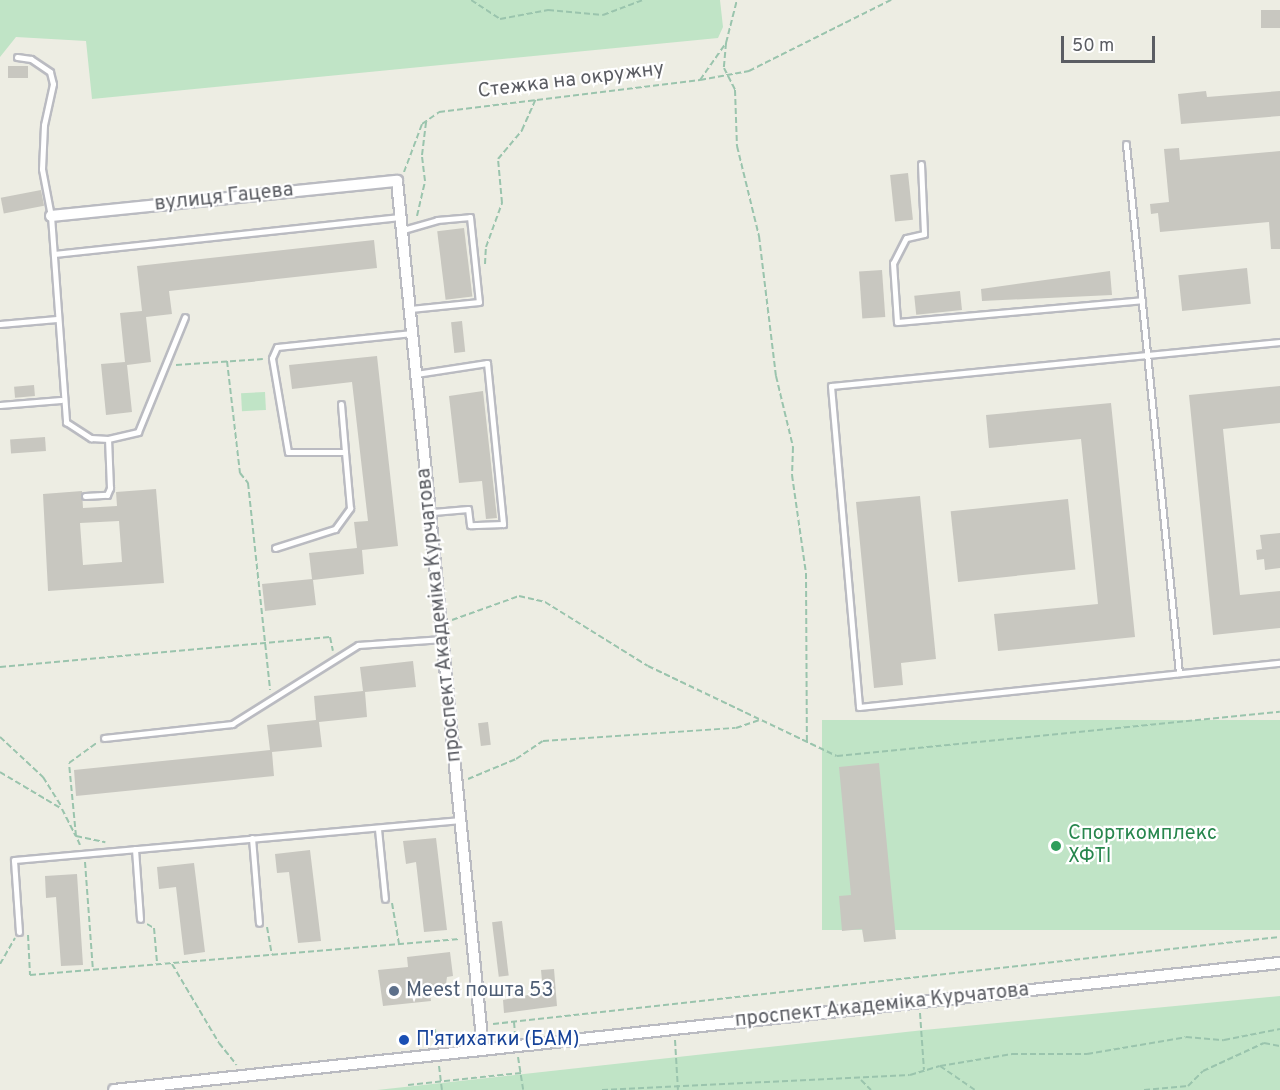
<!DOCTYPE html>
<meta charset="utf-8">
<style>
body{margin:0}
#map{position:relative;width:1280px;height:1090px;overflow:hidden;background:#edede3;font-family:Overpass,sans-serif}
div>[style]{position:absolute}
.green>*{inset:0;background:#c0e4c6;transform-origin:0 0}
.building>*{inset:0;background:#c8c7c0;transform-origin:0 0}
.path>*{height:2px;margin-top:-1px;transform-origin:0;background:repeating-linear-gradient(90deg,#9ac4ad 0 6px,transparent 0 9px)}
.roads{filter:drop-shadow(2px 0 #babbc1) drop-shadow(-2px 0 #babbc1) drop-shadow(0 2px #babbc1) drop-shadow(0 -2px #babbc1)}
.lane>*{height:5px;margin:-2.5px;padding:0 2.5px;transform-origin:2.5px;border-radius:2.5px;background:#fff}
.street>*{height:10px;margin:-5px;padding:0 5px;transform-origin:5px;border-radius:5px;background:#fff}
.dots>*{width:16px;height:16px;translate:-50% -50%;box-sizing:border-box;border:3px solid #fff;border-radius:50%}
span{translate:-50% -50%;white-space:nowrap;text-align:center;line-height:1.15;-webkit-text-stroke:4.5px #fff;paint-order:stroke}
.street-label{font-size:20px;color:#5b5d63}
.leisure-label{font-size:20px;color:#27864d}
.left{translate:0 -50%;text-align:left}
.service-label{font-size:20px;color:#4e5e75}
.transit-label{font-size:20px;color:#164399}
.scale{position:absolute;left:1061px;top:36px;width:94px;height:27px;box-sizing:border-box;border:3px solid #5b5d63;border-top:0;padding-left:8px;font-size:18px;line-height:21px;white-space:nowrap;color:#5b5d63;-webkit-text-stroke:4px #fff;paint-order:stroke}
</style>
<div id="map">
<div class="green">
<div style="clip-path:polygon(0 0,720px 0,723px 27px,718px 38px,92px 99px,86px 41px,16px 37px,0 57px)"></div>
<div style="left:265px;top:392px;width:18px;height:24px;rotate:87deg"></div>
<div style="left:1280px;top:720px;width:210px;height:458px;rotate:90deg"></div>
<div style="clip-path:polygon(1280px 996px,1280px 1090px,377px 1090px,924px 1030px)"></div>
</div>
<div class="building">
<div style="left:1280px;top:10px;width:18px;height:19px;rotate:90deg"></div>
<div style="left:28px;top:66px;width:12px;height:20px;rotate:90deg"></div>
<div style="clip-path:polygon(1206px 91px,1207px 97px,1280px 91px,1280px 116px,1181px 124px,1178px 94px)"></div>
<div style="clip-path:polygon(1179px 148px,1180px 160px,1280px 151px,1280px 249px,1271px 249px,1269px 222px,1160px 232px,1158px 213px,1151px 214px,1150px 204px,1169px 202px,1164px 149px)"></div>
<div style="left:908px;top:173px;width:47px;height:18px;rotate:84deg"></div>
<div style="left:41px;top:190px;width:16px;height:41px;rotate:79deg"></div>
<div style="left:464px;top:228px;width:69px;height:27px;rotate:83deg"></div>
<div style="clip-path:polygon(374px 240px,377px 268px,169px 291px,172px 314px,146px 317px,151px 362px,127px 365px,132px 412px,106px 415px,101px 364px,125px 362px,120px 313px,142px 311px,137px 266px)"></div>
<div style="left:1247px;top:268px;width:36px;height:69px;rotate:84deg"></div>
<div style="left:882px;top:270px;width:47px;height:23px;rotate:86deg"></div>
<div style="clip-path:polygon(1110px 271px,1112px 295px,982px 301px,981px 289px)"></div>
<div style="left:960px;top:291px;width:19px;height:46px;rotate:84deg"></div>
<div style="left:462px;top:321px;width:31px;height:11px;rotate:84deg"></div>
<div style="clip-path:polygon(377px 356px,398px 546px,362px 550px,364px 574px,313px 580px,316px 605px,265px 611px,262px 584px,312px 579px,309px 553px,357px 548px,354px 522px,368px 521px,352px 382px,292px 389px,289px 365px)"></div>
<div style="left:34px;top:385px;width:11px;height:20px;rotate:85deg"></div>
<div style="clip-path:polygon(1280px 386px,1280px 423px,1223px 429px,1240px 595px,1280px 591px,1280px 628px,1213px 635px,1189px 395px)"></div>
<div style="clip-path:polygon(483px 391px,497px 518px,486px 519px,482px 481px,459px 483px,449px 396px)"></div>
<div style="clip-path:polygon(1111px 403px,1135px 637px,998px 651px,994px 614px,1098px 604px,1081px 439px,989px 448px,986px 415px)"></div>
<div style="left:45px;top:437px;width:14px;height:35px;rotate:86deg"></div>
<div style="clip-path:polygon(evenodd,156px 489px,164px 583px,48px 591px,43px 494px,82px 491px,83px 508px,117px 506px,116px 492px,156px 489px,119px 521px,122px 562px,83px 565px,80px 523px,119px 521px)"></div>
<div style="clip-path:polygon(920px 496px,936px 659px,901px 663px,903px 685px,874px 688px,856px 502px)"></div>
<div style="left:1068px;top:499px;width:71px;height:118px;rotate:84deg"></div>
<div style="clip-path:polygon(1280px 533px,1280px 568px,1265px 570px,1264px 559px,1257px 560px,1256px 550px,1262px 549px,1260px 535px)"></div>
<div style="clip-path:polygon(413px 661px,416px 687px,365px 692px,367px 717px,319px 722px,322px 747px,272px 752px,274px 776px,76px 796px,74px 770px,270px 750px,267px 725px,316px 720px,314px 696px,363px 691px,360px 667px)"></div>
<div style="left:488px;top:722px;width:23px;height:10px;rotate:83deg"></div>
<div style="clip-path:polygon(879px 763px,896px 939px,864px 942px,862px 929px,842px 931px,839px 896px,851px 895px,839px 767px)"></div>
<div style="clip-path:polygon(436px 838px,447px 930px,424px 932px,416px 862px,406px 864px,403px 841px)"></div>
<div style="clip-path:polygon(310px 850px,321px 941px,298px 943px,289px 872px,277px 873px,275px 854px)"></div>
<div style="clip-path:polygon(194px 863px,205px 952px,184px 955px,176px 887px,159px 889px,157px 867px)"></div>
<div style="clip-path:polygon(77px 874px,83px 965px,61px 966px,56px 897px,46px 898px,45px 876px)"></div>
<div style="left:502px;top:921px;width:55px;height:10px;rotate:83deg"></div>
<div style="clip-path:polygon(450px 952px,453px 976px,447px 977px,445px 991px,430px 994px,431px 1001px,383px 1006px,378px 970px,408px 967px,407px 957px)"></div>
<div style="clip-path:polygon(554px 969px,557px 1006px,504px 1013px,503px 1000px,543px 992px,541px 970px)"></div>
</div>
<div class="path">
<div style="left:471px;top:0;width:35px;rotate:33deg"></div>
<div style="left:500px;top:19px;width:49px;rotate:-10.6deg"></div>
<div style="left:548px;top:10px;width:55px;rotate:5.2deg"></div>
<div style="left:603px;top:15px;width:43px;rotate:-20.6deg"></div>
<div style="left:726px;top:43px;width:25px;rotate:95deg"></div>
<div style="left:724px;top:68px;width:25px;rotate:63deg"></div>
<div style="left:735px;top:90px;width:56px;rotate:88deg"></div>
<div style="left:737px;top:146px;width:93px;rotate:76.3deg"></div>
<div style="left:759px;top:236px;width:141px;rotate:83.1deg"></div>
<div style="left:776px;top:376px;width:73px;rotate:76.5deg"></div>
<div style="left:793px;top:447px;width:28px;rotate:92deg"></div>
<div style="left:792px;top:475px;width:99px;rotate:81.9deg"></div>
<div style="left:806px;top:573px;width:168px;rotate:89.7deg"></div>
<div style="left:700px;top:80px;width:50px;rotate:-10.4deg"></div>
<div style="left:749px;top:71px;width:159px;rotate:-26.6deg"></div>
<div style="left:404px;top:172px;width:51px;rotate:-69.4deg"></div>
<div style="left:422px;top:124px;width:21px;rotate:-35deg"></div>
<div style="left:439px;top:112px;width:263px;rotate:-7deg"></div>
<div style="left:700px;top:80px;width:45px;rotate:-54.9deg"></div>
<div style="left:726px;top:43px;width:44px;rotate:-75.7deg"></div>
<div style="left:417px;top:216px;width:36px;rotate:-77deg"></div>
<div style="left:425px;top:181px;width:26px;rotate:-97deg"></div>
<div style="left:422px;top:155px;width:34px;rotate:-83deg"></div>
<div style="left:485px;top:264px;width:17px;rotate:-87deg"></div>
<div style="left:486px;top:247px;width:47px;rotate:-70deg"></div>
<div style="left:502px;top:203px;width:44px;rotate:-95.2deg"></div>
<div style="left:498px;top:159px;width:38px;rotate:-50deg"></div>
<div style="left:522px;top:130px;width:34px;rotate:-66deg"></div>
<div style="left:227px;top:361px;width:113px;rotate:83.4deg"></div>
<div style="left:240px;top:473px;width:13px;rotate:51deg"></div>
<div style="left:248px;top:483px;width:208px;rotate:83.9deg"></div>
<div style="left:176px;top:365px;width:87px;rotate:-3.9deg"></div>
<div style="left:452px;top:620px;width:71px;rotate:-19.7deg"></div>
<div style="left:519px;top:596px;width:27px;rotate:13deg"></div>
<div style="left:545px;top:602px;width:121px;rotate:31.9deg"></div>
<div style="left:648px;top:666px;width:209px;rotate:25.5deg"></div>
<div style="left:837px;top:756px;width:445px;rotate:-5.7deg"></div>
<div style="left:0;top:667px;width:331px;rotate:-5.2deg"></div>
<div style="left:330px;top:637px;width:14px;rotate:78deg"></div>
<div style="left:0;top:737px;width:59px;rotate:42.9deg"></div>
<div style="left:43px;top:777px;width:34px;rotate:58deg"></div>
<div style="left:0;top:772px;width:72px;rotate:30.8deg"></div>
<div style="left:62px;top:809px;width:30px;rotate:63deg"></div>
<div style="left:76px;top:836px;width:30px;rotate:12deg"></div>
<div style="left:468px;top:779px;width:52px;rotate:-22.6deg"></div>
<div style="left:516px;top:759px;width:32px;rotate:-34deg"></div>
<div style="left:543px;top:741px;width:193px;rotate:-3.9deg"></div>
<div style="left:736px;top:728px;width:24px;rotate:-19deg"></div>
<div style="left:80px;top:845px;width:10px;rotate:-114deg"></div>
<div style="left:76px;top:836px;width:73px;rotate:-95.5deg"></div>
<div style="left:69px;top:763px;width:34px;rotate:-36deg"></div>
<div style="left:85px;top:862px;width:108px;rotate:85.8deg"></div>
<div style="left:392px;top:903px;width:42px;rotate:80.3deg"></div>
<div style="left:147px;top:924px;width:8px;rotate:30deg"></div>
<div style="left:154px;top:928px;width:36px;rotate:85deg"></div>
<div style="left:267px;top:927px;width:28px;rotate:80deg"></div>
<div style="left:28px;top:935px;width:40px;rotate:87.1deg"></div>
<div style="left:30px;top:975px;width:431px;rotate:-4.8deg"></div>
<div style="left:0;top:964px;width:30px;rotate:-60deg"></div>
<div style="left:172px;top:964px;width:92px;rotate:59.3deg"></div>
<div style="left:219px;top:1043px;width:28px;rotate:51deg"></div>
<div style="left:920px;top:1013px;width:57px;rotate:86deg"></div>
<div style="left:514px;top:1022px;width:12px;rotate:85deg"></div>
<div style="left:493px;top:1024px;width:792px;rotate:-6.31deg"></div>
<div style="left:435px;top:1029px;width:14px;rotate:86deg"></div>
<div style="left:675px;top:1040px;width:50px;rotate:86.6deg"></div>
<div style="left:518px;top:1057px;width:33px;rotate:81deg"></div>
<div style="left:439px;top:1066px;width:24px;rotate:83deg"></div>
<div style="left:940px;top:1066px;width:42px;rotate:34.4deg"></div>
<div style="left:861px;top:1080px;width:14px;rotate:45deg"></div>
<div style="left:408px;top:1085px;width:114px;rotate:-6.1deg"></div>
<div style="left:602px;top:1090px;width:308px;rotate:-2.8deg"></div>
<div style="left:910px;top:1075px;width:31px;rotate:-17deg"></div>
<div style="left:940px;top:1066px;width:73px;rotate:-9.5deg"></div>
<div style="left:1012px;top:1054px;width:75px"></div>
<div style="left:1087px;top:1054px;width:100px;rotate:-9.7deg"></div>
<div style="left:1186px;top:1037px;width:38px;rotate:5deg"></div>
<div style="left:1224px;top:1040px;width:57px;rotate:-11.1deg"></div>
<div style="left:1144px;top:1090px;width:44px;rotate:-5.2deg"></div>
<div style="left:1188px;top:1086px;width:21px;rotate:-45deg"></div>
<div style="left:1203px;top:1071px;width:67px;rotate:-24.7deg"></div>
<div style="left:1264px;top:1043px;width:16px;rotate:11deg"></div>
</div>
<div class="roads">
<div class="lane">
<div style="left:17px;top:57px;width:14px;rotate:8deg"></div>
<div style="left:31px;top:59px;width:23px;rotate:34deg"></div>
<div style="left:50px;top:72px;width:12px;rotate:76deg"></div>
<div style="left:53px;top:84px;width:42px;rotate:102.4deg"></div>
<div style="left:44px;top:125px;width:44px;rotate:92.6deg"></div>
<div style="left:42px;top:169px;width:48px;rotate:79.2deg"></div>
<div style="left:51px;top:216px;width:207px;rotate:85.8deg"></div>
<div style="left:66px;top:422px;width:30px;rotate:33deg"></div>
<div style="left:91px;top:438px;width:17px;rotate:3deg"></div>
<div style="left:108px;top:439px;width:31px;rotate:-13deg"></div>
<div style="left:138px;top:432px;width:124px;rotate:-67.8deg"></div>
<div style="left:1126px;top:144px;width:532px;rotate:84.28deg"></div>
<div style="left:921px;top:164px;width:70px;rotate:87.5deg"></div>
<div style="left:924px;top:234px;width:18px;rotate:167deg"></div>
<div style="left:906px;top:238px;width:28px;rotate:117deg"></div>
<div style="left:893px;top:263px;width:59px;rotate:86.1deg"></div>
<div style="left:897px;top:322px;width:246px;rotate:-5.1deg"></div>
<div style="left:403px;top:230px;width:35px;rotate:-16deg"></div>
<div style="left:437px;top:220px;width:33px;rotate:-5deg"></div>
<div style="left:470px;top:217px;width:85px;rotate:84deg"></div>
<div style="left:479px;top:302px;width:69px;rotate:174.2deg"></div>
<div style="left:54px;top:254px;width:348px;rotate:-6.1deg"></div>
<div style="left:0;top:324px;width:57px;rotate:-5deg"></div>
<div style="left:1280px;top:342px;width:451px;rotate:174.4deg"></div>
<div style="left:831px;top:386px;width:322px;rotate:85deg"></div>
<div style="left:859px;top:707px;width:423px;rotate:-6deg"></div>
<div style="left:416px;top:374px;width:72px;rotate:-8.8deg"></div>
<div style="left:487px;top:363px;width:162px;rotate:84.3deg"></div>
<div style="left:503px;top:524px;width:33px;rotate:178deg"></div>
<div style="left:470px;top:525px;width:16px;rotate:-97deg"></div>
<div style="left:468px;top:509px;width:38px;rotate:175deg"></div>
<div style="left:341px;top:404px;width:48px;rotate:85.2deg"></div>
<div style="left:345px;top:452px;width:57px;rotate:180deg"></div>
<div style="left:288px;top:452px;width:95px;rotate:-99.7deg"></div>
<div style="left:272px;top:358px;width:12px;rotate:-66deg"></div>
<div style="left:277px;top:347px;width:136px;rotate:-5.9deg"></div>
<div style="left:0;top:405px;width:61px;rotate:-4.7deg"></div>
<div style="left:85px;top:496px;width:22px;rotate:-3deg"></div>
<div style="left:107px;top:495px;width:8px;rotate:-67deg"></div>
<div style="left:110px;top:488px;width:49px;rotate:-92.3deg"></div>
<div style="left:275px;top:548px;width:63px;rotate:-17.6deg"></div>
<div style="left:335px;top:529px;width:26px;rotate:-54deg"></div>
<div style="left:350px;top:508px;width:56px;rotate:-95.1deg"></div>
<div style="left:104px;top:738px;width:129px;rotate:-6.2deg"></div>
<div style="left:232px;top:724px;width:149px;rotate:-32.1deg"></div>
<div style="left:358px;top:645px;width:85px;rotate:-4deg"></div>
<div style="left:378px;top:829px;width:70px;rotate:84.3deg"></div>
<div style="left:252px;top:838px;width:85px;rotate:85.3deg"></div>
<div style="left:135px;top:849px;width:70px;rotate:85.9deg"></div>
<div style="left:19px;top:932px;width:72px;rotate:-94deg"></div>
<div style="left:14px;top:860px;width:449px;rotate:-5.1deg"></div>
</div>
<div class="street">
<div style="left:51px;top:216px;width:348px;rotate:-5.8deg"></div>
<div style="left:397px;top:181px;width:872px;rotate:84.34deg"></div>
<div style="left:114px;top:1090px;width:1173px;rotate:-6.22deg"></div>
</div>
</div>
<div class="dots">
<div style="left:1056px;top:846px;background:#2e9e5b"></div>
<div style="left:394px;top:991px;background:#5c6f8a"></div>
<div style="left:404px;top:1040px;background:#1a4fb4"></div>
</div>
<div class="street-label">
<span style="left:571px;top:81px;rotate:-7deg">Стежка на окружну</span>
<span style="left:224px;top:198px;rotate:-6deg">вулиця Гацева</span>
<span style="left:440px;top:615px;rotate:-96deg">проспект Академіка Курчатова</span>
<span style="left:882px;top:1006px;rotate:-6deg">проспект Академіка Курчатова</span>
</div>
<div class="leisure-label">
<span class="left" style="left:1068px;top:846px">Спорткомплекс<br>ХФТІ</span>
</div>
<div class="service-label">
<span class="left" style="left:406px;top:991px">Meest пошта 53</span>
</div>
<div class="transit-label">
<span class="left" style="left:416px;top:1040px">П'ятихатки (БАМ)</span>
</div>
<div class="scale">50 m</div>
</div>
